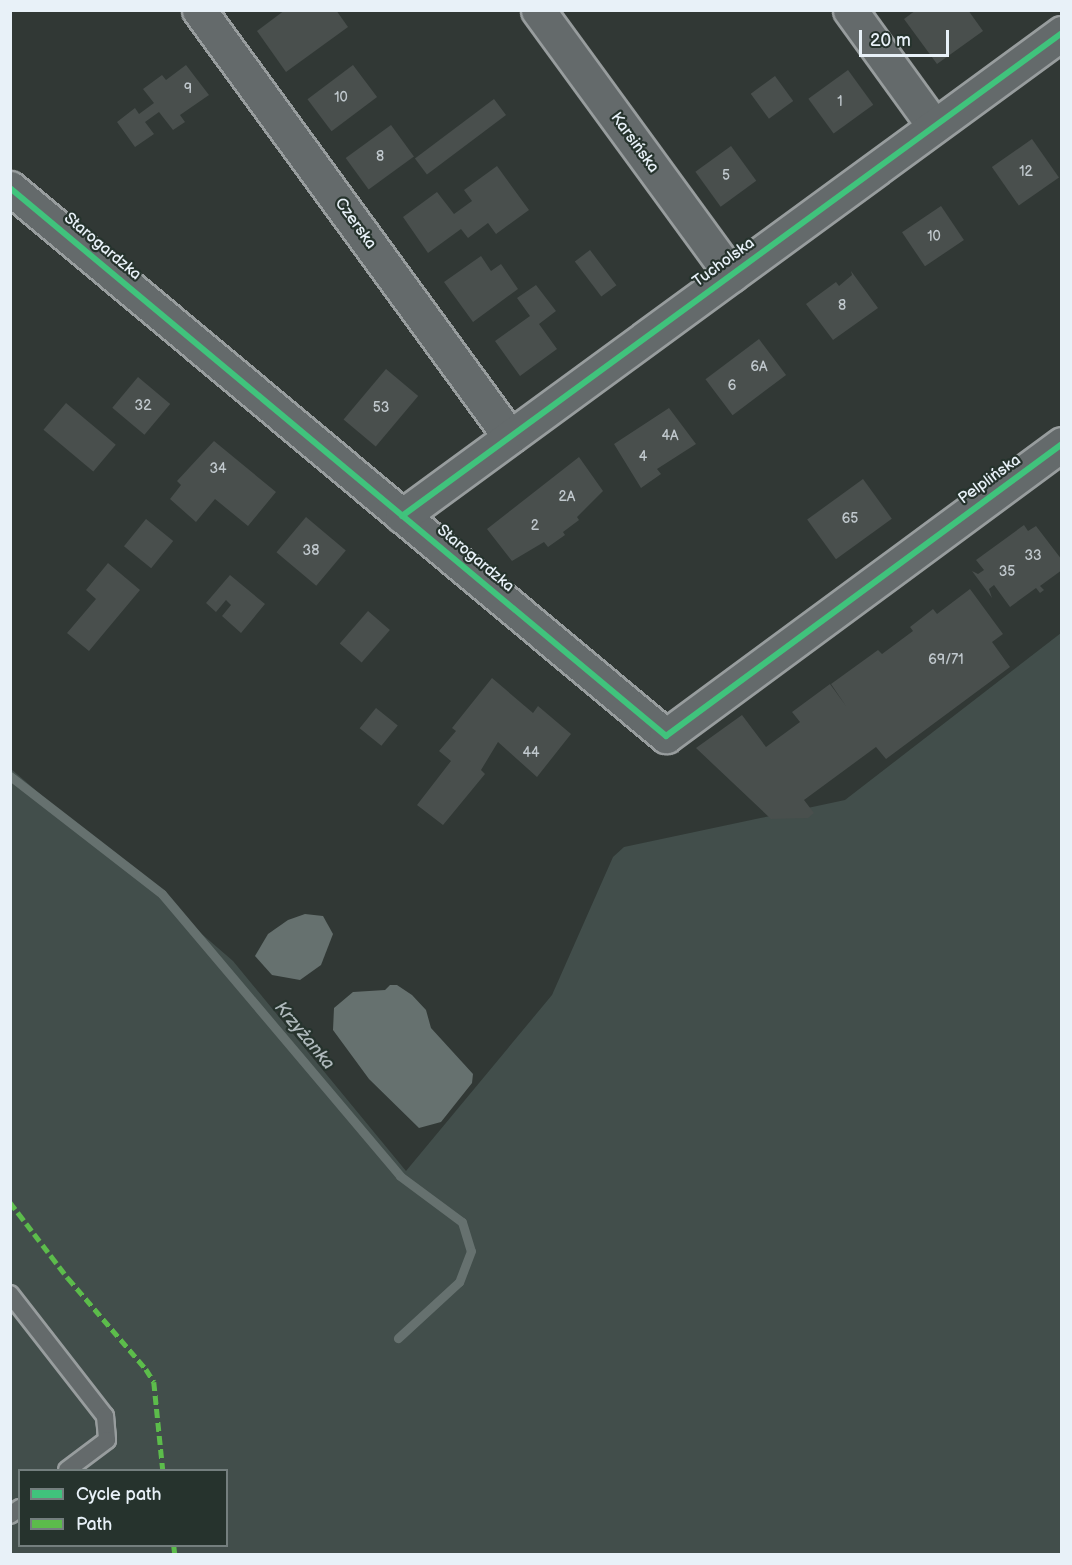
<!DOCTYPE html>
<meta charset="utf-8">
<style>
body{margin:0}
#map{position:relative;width:1072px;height:1565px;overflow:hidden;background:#313835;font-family:"Balsamiq Sans",sans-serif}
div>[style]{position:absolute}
.green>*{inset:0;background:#424e4b}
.water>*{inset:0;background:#66716f}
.stream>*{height:9px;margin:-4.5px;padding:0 4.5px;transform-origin:4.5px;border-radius:4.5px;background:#66716f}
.building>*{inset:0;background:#494f4d;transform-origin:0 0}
.roads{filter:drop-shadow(2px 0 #989d9e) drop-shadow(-2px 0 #989d9e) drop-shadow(0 2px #989d9e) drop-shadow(0 -2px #989d9e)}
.lane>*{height:16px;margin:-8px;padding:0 8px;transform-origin:8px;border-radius:8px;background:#646a6b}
.street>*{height:33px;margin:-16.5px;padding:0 16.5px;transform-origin:16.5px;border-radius:16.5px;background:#646a6b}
.quiet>*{height:4.5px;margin-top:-2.25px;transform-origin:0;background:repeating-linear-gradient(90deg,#5cbc4b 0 9px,transparent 0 13.5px)}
.cycleway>*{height:6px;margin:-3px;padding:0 3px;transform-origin:3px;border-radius:3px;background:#40c37c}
span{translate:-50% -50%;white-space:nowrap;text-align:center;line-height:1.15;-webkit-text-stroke:4.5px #26332d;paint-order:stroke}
.number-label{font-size:14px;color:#c0c8cd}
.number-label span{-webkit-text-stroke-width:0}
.street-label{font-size:16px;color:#e8f1f8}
.water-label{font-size:18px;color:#b0babd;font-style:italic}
.frame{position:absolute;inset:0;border:12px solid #e8f1f8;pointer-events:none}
.legend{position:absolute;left:18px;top:1469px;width:210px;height:78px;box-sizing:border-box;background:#26332d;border:2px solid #747f7e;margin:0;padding:8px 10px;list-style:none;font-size:18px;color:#e8f1f8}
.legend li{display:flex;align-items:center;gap:12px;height:30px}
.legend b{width:30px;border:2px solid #747f7e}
.scale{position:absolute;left:859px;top:30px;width:90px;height:27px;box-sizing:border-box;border:3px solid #e8f1f8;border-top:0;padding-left:8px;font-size:18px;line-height:21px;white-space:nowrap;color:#e8f1f8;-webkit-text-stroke:4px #26332d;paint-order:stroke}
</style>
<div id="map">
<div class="green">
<div style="clip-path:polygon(evenodd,1061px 633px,1061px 1554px,11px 1554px,10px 768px,233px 961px,406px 1171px,552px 995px,613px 857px,624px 847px,845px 800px,1061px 633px,20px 1470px,226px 1470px,226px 1546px,20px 1546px,20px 1470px)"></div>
</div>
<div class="water">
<div style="clip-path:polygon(305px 914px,323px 916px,333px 934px,321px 965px,300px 980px,272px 975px,255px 956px,268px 934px,288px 920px)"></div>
<div style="clip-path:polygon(390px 985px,397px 985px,412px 995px,426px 1010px,431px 1028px,473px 1074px,472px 1083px,441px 1122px,419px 1128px,369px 1079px,333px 1030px,334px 1008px,353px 992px,385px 990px)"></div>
</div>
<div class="stream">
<div style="left:10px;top:776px;width:192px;rotate:37.8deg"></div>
<div style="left:162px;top:894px;width:369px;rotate:49.8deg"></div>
<div style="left:400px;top:1176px;width:77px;rotate:36.6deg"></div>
<div style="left:462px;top:1222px;width:30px;rotate:73deg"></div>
<div style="left:471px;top:1251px;width:33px;rotate:111deg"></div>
<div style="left:459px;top:1282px;width:83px;rotate:137.4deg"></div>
</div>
<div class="building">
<div style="clip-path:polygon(285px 10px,336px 10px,348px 27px,286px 72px,257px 31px)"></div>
<div style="clip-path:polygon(916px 10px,968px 10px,983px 31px,937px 64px,904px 19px)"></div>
<div style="clip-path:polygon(186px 65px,209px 95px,180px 115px,185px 122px,173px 130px,159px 112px,145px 122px,154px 134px,135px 147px,117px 122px,135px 108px,139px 114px,154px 103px,143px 89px,162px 75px,166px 80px)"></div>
<div style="left:353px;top:65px;width:40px;height:57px;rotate:53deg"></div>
<div style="left:848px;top:70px;width:43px;height:49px;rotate:54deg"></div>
<div style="left:775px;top:76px;width:31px;height:30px;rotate:54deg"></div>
<div style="left:494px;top:99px;width:20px;height:99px;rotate:53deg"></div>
<div style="left:391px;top:125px;width:39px;height:56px;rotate:54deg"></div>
<div style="left:1032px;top:139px;width:47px;height:49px;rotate:55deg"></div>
<div style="left:731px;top:146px;width:43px;height:44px;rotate:54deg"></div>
<div style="clip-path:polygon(497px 166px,529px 210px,496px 234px,488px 223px,468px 238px,461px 229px,428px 253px,403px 217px,437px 192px,454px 214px,472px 201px,464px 190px)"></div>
<div style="left:941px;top:206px;width:41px;height:47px;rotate:56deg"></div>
<div style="left:590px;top:250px;width:44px;height:19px;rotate:53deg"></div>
<div style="clip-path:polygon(481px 256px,491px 271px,501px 264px,518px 289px,473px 322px,444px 282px)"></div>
<div style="clip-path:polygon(851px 271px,878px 308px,833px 340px,806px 304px,836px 282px,839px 286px,852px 275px)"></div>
<div style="clip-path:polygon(536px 285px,556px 311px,539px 324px,557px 349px,520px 376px,495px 341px,530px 316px,517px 298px)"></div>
<div style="left:759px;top:339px;width:45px;height:67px;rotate:53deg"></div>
<div style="left:386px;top:369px;width:42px;height:66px;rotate:40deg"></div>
<div style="left:138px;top:377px;width:42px;height:40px;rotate:40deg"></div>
<div style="left:66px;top:403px;width:65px;height:35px;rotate:40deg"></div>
<div style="clip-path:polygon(669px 408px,696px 444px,657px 469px,661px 474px,641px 488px,614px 444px)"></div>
<div style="clip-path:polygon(214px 441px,276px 492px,248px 526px,215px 499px,196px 522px,170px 499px,181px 485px,177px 481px)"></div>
<div style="clip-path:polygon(579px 457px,603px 491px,577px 517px,579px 520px,563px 532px,565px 535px,548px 547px,544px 542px,512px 561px,487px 529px)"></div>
<div style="left:863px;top:479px;width:49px;height:69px;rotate:54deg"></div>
<div style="left:306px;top:517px;width:52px;height:46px;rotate:40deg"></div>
<div style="left:146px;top:519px;width:35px;height:35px;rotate:39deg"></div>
<div style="clip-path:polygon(1024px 525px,1028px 531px,1036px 526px,1062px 560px,1062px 570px,1040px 586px,1044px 590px,1040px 593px,1036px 588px,1010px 607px,994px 585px,989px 589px,992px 598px,972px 571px,978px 574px,984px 570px,976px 560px)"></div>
<div style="clip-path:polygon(108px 563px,140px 590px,89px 651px,67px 633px,96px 599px,86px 590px)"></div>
<div style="clip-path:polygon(230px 575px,265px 604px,241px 633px,222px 616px,231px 605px,226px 600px,216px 612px,206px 603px)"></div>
<div style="clip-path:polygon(970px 589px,1003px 634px,992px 642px,1010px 667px,886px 759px,876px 747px,804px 800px,814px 813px,808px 818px,771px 819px,696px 748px,742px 715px,766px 747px,800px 722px,792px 712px,830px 684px,846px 706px,831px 684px,878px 650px,882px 654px,913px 631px,910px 627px,933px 609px,937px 614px)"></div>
<div style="left:368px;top:611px;width:29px;height:43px;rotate:41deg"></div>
<div style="clip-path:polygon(492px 678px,533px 713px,538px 706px,571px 734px,537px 777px,498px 742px,481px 770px,485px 774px,443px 825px,417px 805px,451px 761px,439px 751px,456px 731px,452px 728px)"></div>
<div style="left:376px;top:708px;width:28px;height:26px;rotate:39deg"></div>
</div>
<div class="roads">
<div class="lane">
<div style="left:10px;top:1294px;width:155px;rotate:52.1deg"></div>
<div style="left:105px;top:1416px;width:24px;rotate:85deg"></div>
<div style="left:107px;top:1440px;width:50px;rotate:143.1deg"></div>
<div style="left:10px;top:1515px;width:12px;rotate:-35deg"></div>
</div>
<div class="street">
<div style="left:199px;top:10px;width:528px;rotate:53.93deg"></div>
<div style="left:538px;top:10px;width:328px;rotate:53.9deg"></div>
<div style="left:850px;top:10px;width:143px;rotate:54.1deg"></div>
<div style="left:10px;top:188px;width:855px;rotate:39.87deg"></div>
<div style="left:666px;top:736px;width:492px;rotate:-36.4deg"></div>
<div style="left:402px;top:516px;width:818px;rotate:-36.2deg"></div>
</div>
</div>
<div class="quiet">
<div style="left:10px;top:1202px;width:96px;rotate:52.7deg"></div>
<div style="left:68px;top:1278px;width:120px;rotate:49.4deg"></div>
<div style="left:146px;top:1369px;width:15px;rotate:58deg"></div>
<div style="left:154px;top:1382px;width:88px;rotate:84.2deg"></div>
<div style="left:174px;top:1546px;width:8px;rotate:83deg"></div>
</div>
<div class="cycleway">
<div style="left:10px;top:188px;width:855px;rotate:39.87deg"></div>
<div style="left:666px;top:736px;width:492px;rotate:-36.4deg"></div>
<div style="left:402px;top:516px;width:818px;rotate:-36.2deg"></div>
</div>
<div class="number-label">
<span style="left:188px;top:89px">9</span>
<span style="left:341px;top:98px">10</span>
<span style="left:840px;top:102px">1</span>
<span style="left:380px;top:157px">8</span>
<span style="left:1026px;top:172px">12</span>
<span style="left:726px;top:176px">5</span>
<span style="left:934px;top:237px">10</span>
<span style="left:842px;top:306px">8</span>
<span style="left:759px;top:367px">6A</span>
<span style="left:732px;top:386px">6</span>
<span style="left:143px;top:406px">32</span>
<span style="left:381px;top:408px">53</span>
<span style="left:670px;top:436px">4A</span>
<span style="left:643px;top:457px">4</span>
<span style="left:218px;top:469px">34</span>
<span style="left:567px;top:497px">2A</span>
<span style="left:850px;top:519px">65</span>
<span style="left:535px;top:526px">2</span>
<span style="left:311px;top:551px">38</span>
<span style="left:1033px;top:556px">33</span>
<span style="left:1007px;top:572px">35</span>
<span style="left:946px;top:660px">69/71</span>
<span style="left:531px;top:753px">44</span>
</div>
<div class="street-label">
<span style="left:634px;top:143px;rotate:54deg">Karsińska</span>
<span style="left:355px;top:224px;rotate:54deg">Czerska</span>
<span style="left:102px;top:247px;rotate:40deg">Starogardzka</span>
<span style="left:724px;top:263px;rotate:-36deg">Tucholska</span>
<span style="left:990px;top:480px;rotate:-36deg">Pelplińska</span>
<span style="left:475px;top:559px;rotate:40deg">Starogardzka</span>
</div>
<div class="water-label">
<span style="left:304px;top:1036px;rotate:50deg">Krzyżanka</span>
</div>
<div class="frame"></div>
<ul class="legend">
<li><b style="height:8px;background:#40c37c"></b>Cycle path</li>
<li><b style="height:8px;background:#5cbc4b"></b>Path</li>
</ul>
<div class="scale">20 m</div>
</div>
